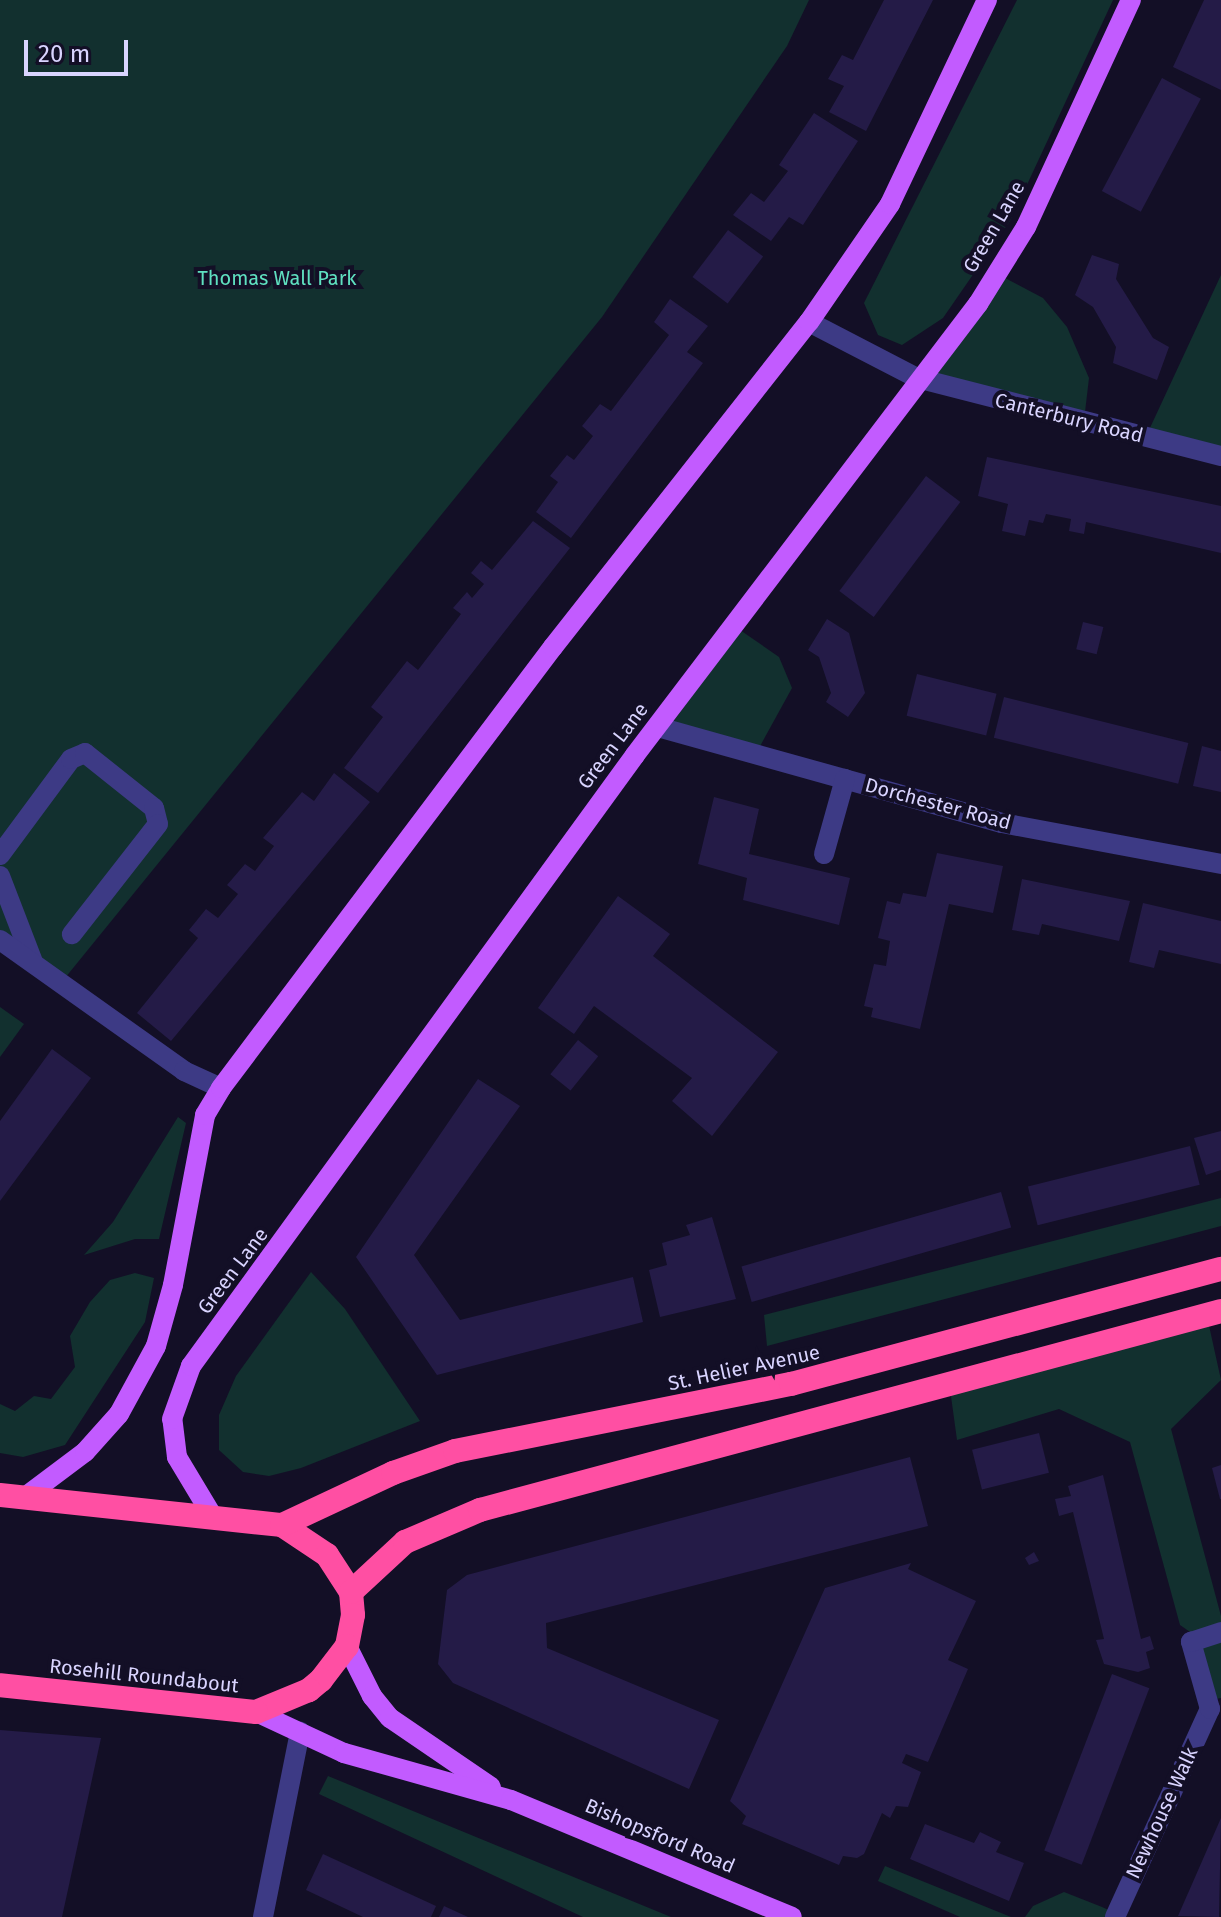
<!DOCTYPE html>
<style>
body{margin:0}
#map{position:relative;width:1221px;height:1917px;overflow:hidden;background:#130f26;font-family:"Fira Sans",sans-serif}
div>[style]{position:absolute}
.green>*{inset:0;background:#12302f}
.building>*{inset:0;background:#241b47;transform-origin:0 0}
.minor>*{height:20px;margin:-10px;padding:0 10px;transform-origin:10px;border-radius:10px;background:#3d3a85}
.major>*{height:20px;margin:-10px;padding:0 10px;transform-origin:10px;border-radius:10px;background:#c25bff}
.highway>*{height:24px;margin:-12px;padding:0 12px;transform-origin:12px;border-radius:12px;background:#ff4fa3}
span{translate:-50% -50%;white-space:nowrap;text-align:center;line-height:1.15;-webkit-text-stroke:8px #130f26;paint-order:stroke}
.street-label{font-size:20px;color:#d9d4ff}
.park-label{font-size:20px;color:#5fe0c0}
.scale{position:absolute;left:24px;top:40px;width:104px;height:36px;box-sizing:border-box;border:4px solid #d9d4ff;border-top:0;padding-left:10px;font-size:24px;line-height:28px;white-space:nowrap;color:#d9d4ff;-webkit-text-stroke:6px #130f26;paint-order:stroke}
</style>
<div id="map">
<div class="green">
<div style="clip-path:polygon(0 0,809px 0,787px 46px,602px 317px,65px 978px,0 932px)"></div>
<div style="clip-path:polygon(1017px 0,1113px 0,1010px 221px,943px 318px,902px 345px,878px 335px,864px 303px)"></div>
<div style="clip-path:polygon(1221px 275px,1221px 449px,1149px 430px)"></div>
<div style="clip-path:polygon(1005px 278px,1043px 298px,1067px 327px,1089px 378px,1085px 412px,931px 373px)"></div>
<div style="clip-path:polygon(740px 630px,779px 657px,792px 688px,759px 748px,673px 722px)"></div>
<div style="clip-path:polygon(0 1007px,24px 1024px,0 1057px)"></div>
<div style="clip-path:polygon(178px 1117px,186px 1123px,159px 1239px,135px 1239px,84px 1255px,113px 1222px)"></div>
<div style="clip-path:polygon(1221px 1198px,1221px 1226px,767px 1346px,764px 1315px)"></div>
<div style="clip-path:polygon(311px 1272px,345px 1309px,420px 1421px,301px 1468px,269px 1476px,243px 1472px,219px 1450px,219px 1415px,236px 1376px)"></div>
<div style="clip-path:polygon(135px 1273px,154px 1278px,145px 1322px,65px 1445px,23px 1457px,0 1453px,0 1404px,15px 1411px,34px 1396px,51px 1399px,75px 1367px,70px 1336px,90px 1302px,110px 1280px)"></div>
<div style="clip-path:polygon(1208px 1321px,1221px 1380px,1171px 1429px,1221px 1616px,1221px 1625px,1193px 1634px,1180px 1625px,1130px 1442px,1059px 1409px,957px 1440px,950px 1389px)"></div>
<div style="clip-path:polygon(1221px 1639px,1221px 1698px,1215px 1699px,1201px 1645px)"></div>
<div style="clip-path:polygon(328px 1776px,520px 1855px,671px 1917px,583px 1917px,319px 1794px)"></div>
<div style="clip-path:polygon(885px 1866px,1011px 1917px,960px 1917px,878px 1881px)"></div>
<div style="clip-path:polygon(1064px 1892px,1102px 1907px,1124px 1917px,1025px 1917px,1033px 1906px)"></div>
</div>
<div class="building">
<div style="clip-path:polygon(884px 0,933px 0,866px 131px,829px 112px,844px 86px,828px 79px,842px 55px,853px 60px)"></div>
<div style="clip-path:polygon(1204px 0,1221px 0,1221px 90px,1173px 67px)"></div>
<div style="left:1162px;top:78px;width:44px;height:128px;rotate:28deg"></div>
<div style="clip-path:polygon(814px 113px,858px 141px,803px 225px,789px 217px,771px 241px,733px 215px,751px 193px,764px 202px,788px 171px,779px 165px)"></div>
<div style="left:728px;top:230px;width:44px;height:59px;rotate:37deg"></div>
<div style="clip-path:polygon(1092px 255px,1119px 264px,1116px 279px,1153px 338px,1169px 347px,1157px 380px,1113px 363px,1116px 347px,1093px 307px,1075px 295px)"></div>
<div style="clip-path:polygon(670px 299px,708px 326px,687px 352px,703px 363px,571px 538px,536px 512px,558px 482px,550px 476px,567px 455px,574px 460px,593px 436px,582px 426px,600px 404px,611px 411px,669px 335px,654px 322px)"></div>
<div style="clip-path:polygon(987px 457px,1221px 506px,1221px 553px,1086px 522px,1084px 534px,1069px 531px,1071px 519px,1046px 514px,1043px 523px,1029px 520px,1025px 536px,1002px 531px,1008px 504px,978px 496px)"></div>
<div style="left:926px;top:476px;width:43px;height:144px;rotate:37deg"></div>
<div style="clip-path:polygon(533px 521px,570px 548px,378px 793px,344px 768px,383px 717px,371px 707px,407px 661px,418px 670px,461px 614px,453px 608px,467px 592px,472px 598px,484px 584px,471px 573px,481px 561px,492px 570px)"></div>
<div style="clip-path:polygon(827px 619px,849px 633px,865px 693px,848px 717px,826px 702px,831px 693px,819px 657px,808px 650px)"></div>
<div style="left:1083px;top:622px;width:21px;height:28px;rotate:14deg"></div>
<div style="left:917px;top:674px;width:82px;height:43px;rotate:14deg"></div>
<div style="left:1004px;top:697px;width:190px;height:42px;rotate:14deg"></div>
<div style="clip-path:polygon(1202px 746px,1221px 751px,1221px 792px,1193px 786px)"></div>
<div style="clip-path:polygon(334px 773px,370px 802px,171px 1041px,137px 1013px,198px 938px,189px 930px,206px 909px,218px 918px,238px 894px,227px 885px,245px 864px,255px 871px,274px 846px,263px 838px,302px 792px,314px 801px)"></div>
<div style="clip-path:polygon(714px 797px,759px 809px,749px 854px,850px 878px,839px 925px,743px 900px,747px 878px,698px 864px)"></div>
<div style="clip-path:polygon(937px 853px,1003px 866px,993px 913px,949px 904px,920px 1029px,871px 1017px,873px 1008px,864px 1006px,874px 964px,886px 966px,890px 941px,878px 938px,887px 901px,900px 904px,903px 893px,926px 897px)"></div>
<div style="clip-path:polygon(1022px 879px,1130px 901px,1119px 941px,1042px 924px,1039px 935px,1012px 930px)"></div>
<div style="clip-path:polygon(618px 896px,670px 934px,653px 956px,778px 1052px,712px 1136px,672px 1101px,692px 1078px,594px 1006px,574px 1034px,538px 1008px)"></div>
<div style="clip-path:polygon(1143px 903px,1221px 921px,1221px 964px,1159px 950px,1154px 968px,1129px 962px)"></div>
<div style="left:578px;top:1040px;width:26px;height:44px;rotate:39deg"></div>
<div style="clip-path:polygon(52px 1049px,91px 1078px,0 1201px,0 1121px)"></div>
<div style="clip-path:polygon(478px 1079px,520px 1106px,414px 1255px,460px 1320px,633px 1277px,643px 1322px,437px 1375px,356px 1257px)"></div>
<div style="clip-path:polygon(1221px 1131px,1221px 1170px,1206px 1175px,1194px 1138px)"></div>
<div style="left:1190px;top:1146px;width:40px;height:167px;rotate:76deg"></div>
<div style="left:1001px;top:1192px;width:37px;height:270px;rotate:74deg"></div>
<div style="clip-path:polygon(712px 1217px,736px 1299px,660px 1317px,649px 1270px,667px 1265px,662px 1243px,690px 1235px,686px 1225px)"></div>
<div style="left:1039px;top:1433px;width:41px;height:69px;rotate:76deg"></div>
<div style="clip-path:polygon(910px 1457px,928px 1526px,546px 1623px,547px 1648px,719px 1720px,689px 1789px,453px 1683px,438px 1664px,447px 1590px,467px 1575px)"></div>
<div style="clip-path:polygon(1221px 1465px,1221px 1499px,1220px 1499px,1212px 1468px)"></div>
<div style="clip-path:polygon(1103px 1475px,1141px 1639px,1150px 1636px,1154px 1649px,1146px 1652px,1150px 1668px,1138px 1672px,1104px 1664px,1096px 1640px,1104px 1639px,1073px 1512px,1059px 1516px,1055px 1499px,1071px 1496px,1068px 1486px)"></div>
<div style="clip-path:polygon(1034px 1552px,1039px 1561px,1029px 1565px,1025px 1558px)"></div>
<div style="clip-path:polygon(911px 1563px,908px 1569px,976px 1601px,948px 1660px,968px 1669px,928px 1762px,906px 1754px,902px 1763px,921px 1772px,908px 1807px,896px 1806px,890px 1818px,882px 1813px,864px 1854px,857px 1858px,843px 1856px,839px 1865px,742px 1824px,746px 1816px,730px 1801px,825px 1588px)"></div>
<div style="left:1112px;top:1674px;width:40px;height:189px;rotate:21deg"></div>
<div style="clip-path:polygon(0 1730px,101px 1738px,62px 1917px,0 1917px)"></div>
<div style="clip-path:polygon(1221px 1818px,1219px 1917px,1178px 1916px)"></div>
<div style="clip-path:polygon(925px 1824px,974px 1843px,980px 1832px,1001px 1842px,996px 1852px,1024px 1863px,1009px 1901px,910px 1859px)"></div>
<div style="clip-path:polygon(323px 1854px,436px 1906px,431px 1917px,363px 1917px,306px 1890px)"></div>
<div style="clip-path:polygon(444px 1906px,468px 1917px,439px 1917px)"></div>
</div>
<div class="minor">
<div style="left:809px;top:322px;width:122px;rotate:27.4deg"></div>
<div style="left:917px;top:378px;width:314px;rotate:14.4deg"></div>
<div style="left:658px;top:727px;width:357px;rotate:15.6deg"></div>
<div style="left:1002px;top:823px;width:223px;rotate:10.6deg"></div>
<div style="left:824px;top:854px;width:78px;rotate:-74.4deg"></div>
<div style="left:0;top:855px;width:119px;rotate:-53.5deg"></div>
<div style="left:71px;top:759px;width:15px;rotate:-23deg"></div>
<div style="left:85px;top:753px;width:88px;rotate:38.6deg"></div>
<div style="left:154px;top:808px;width:16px;rotate:76deg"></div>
<div style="left:158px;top:824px;width:140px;rotate:128deg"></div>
<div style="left:0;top:876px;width:92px;rotate:69deg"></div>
<div style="left:0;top:940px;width:226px;rotate:35.4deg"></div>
<div style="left:184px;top:1071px;width:41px;rotate:24.7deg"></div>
<div style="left:263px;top:1917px;width:189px;rotate:-78.7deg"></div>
<div style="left:1115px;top:1917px;width:229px;rotate:-65.5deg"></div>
<div style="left:1210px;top:1709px;width:70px;rotate:-105.8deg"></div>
<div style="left:1191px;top:1642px;width:32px;rotate:-18deg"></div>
</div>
<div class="major">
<div style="left:25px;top:1497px;width:75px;rotate:-36.9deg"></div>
<div style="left:85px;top:1452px;width:51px;rotate:-48.2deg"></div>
<div style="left:119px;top:1414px;width:77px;rotate:-61.4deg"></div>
<div style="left:156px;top:1346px;width:63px;rotate:-74.4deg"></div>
<div style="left:173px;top:1285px;width:173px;rotate:-79.3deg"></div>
<div style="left:205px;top:1115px;width:31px;rotate:-59deg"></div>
<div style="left:221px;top:1088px;width:552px;rotate:-53.03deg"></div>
<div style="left:553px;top:647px;width:414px;rotate:-51.8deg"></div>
<div style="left:809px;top:322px;width:143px;rotate:-55.5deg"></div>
<div style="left:890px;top:204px;width:226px;rotate:-64.6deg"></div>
<div style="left:213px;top:1517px;width:70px;rotate:-121deg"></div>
<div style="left:177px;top:1457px;width:38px;rotate:-97deg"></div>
<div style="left:172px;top:1419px;width:56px;rotate:-70.3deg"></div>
<div style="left:191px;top:1366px;width:755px;rotate:-53.99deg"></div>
<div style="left:635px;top:755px;width:567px;rotate:-52.75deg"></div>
<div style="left:978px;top:304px;width:91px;rotate:-58.1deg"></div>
<div style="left:1026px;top:227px;width:250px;rotate:-65.2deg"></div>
<div style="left:347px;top:1646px;width:56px;rotate:63.4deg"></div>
<div style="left:372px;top:1696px;width:28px;rotate:51deg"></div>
<div style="left:390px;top:1718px;width:122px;rotate:34.3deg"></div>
<div style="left:256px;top:1712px;width:97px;rotate:25deg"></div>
<div style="left:344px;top:1753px;width:173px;rotate:15.7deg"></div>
<div style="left:511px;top:1800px;width:304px;rotate:22.6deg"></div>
</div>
<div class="highway">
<div style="left:0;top:1495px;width:284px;rotate:6.1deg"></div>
<div style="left:282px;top:1525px;width:54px;rotate:33.7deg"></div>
<div style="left:327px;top:1555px;width:44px;rotate:57deg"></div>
<div style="left:351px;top:1592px;width:23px;rotate:85deg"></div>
<div style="left:353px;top:1615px;width:32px;rotate:101deg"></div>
<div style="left:347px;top:1646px;width:43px;rotate:127.4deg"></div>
<div style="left:321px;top:1680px;width:16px;rotate:140deg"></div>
<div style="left:309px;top:1690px;width:57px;rotate:157.5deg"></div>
<div style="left:256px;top:1712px;width:257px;rotate:-174deg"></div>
<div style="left:282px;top:1525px;width:123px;rotate:-25.1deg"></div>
<div style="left:393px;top:1473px;width:66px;rotate:-19.5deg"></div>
<div style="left:455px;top:1451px;width:343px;rotate:-11.3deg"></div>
<div style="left:791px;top:1384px;width:445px;rotate:-15deg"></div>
<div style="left:351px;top:1592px;width:74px;rotate:-42.8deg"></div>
<div style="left:405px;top:1542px;width:82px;rotate:-23.1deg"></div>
<div style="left:480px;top:1510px;width:767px;rotate:-15.03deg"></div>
</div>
<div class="street-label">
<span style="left:994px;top:227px;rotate:-60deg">Green Lane</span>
<span style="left:1069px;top:418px;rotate:14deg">Canterbury Road</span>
<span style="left:613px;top:746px;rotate:-53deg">Green Lane</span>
<span style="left:938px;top:804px;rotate:15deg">Dorchester Road</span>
<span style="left:233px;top:1271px;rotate:-53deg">Green Lane</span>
<span style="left:744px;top:1368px;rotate:-12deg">St. Helier Avenue</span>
<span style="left:144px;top:1676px;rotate:6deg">Rosehill Roundabout</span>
<span style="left:1162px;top:1813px;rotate:-65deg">Newhouse Walk</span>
<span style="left:660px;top:1836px;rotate:23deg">Bishopsford Road</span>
</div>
<div class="park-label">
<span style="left:277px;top:278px">Thomas Wall Park</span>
</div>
<div class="scale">20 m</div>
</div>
